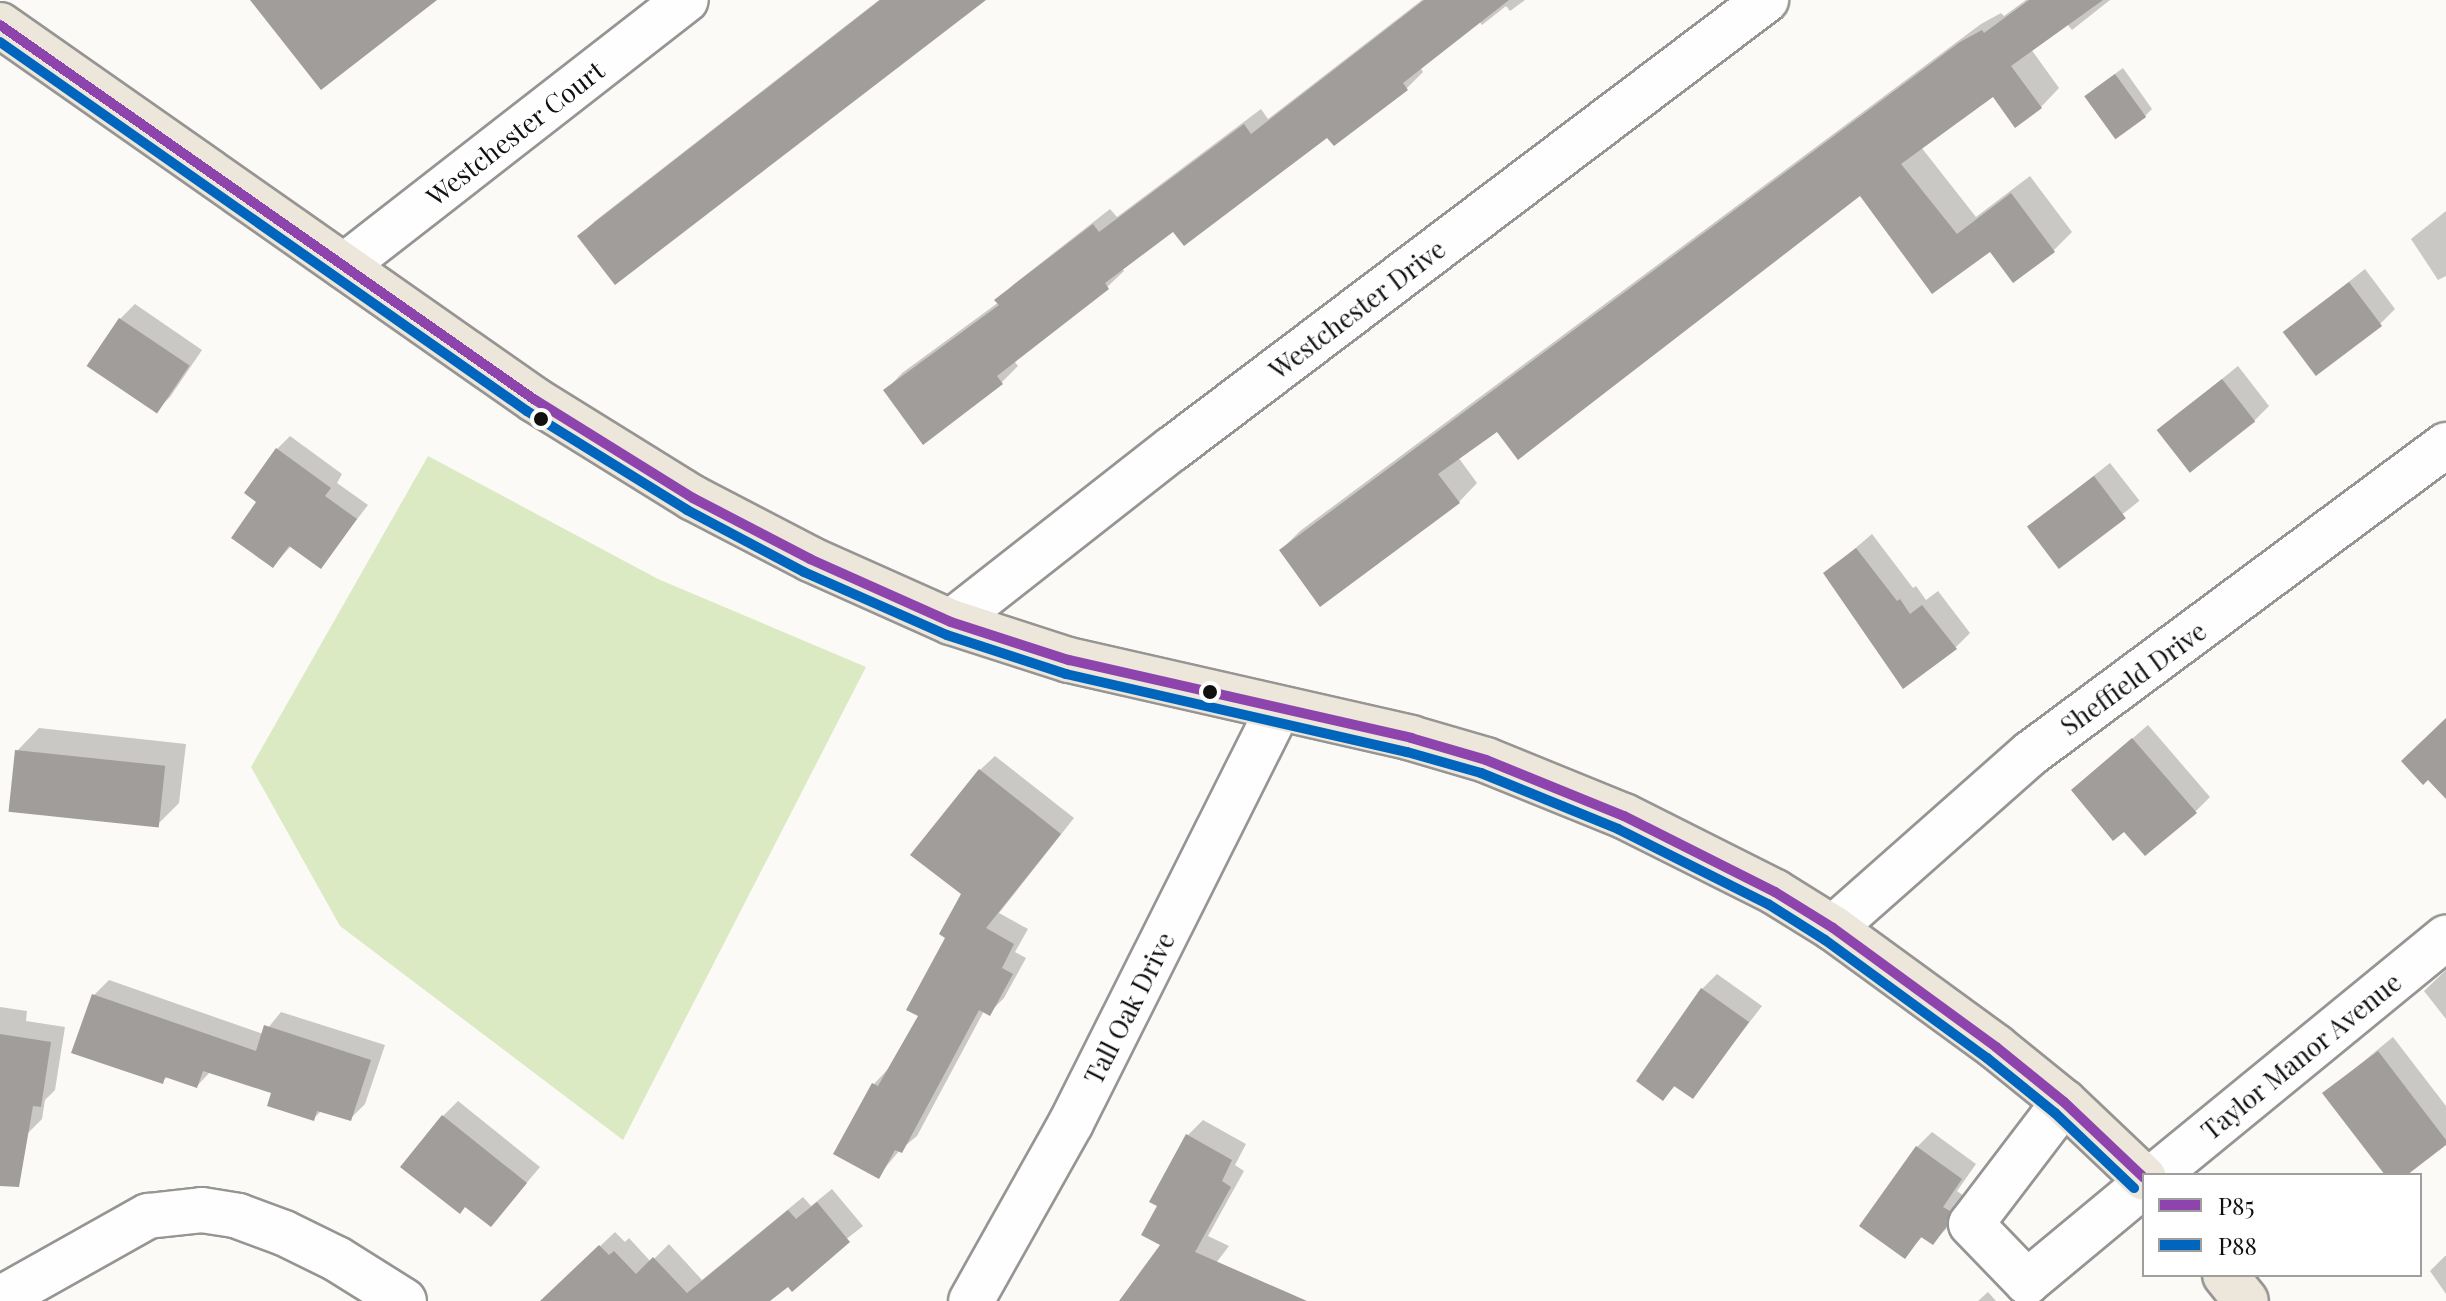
<!DOCTYPE html>
<style>
body{margin:0}
#map{position:relative;width:2446px;height:1301px;overflow:hidden;background:#fcfaf6;font-family:"Playfair Display",serif}
div>[style]{position:absolute}
.forest>*{inset:0;background:#dbeac3}
.shadow>*{inset:0;background:#0003;transform-origin:0 0}
.building>*{inset:0;background:#a09d9b;transform-origin:0 0}
.roads{filter:drop-shadow(2px 0 #969594) drop-shadow(-2px 0 #969594) drop-shadow(0 2px #969594) drop-shadow(0 -2px #969594)}
.minor>*{height:44px;margin:-22px;padding:0 22px;transform-origin:22px;border-radius:22px;background:#fffefe}
.major>*{height:44px;margin:-22px;padding:0 22px;transform-origin:22px;border-radius:22px;background:#ede6da}
.bus-1>*{height:10px;margin:-5px;padding:0 5px;transform-origin:5px;border-radius:5px;background:#8e44ad}
.bus-2>*{height:10px;margin:-5px;padding:0 5px;transform-origin:5px;border-radius:5px;background:#0065bd}
.dots>*{width:22px;height:22px;translate:-50% -50%;box-sizing:border-box;border:4px solid #fff;border-radius:50%}
span{translate:-50% -50%;white-space:nowrap;text-align:center;line-height:1.15;-webkit-text-stroke:8px #fff;paint-order:stroke}
.street-label{font-size:26px;color:#101010}
.legend{position:absolute;left:2142px;top:1173px;width:280px;height:104px;box-sizing:border-box;background:#fff;border:2px solid #9f9f9f;margin:0;padding:10px 14px;list-style:none;font-size:24px;color:#101010}
.legend li{display:flex;align-items:center;gap:16px;height:40px}
.legend b{width:40px;border:2px solid #9f9f9f}
</style>
<div id="map">
<div class="forest">
<div style="clip-path:polygon(428px 456px,658px 579px,866px 667px,623px 1140px,340px 926px,251px 767px)"></div>
</div>
<div class="shadow">
<div style="clip-path:polygon(879px 0,983px 0,580px 236px,595px 221px)"></div>
<div style="clip-path:polygon(1422px 0,1525px 0,1510px 11px,1506px 6px,1482px 25px,1479px 21px,1420px 67px,1423px 72px,1407px 88px,1334px 143px,1327px 135px,1173px 229px,1122px 268px,1124px 271px,1107px 287px,1014px 361px,1018px 366px,1001px 383px,886px 390px,902px 373px,999px 302px,997px 300px,1014px 284px,1110px 209px,1117px 217px,1261px 109px,1268px 119px)"></div>
<div style="clip-path:polygon(2026px 0,2110px 0,2072px 30px,2067px 24px,2031px 49px,2059px 88px,2041px 107px,1993px 94px,1921px 147px,1976px 217px,2030px 176px,2072px 232px,2053px 251px,1990px 249px,1860px 193px,1458px 457px,1477px 483px,1459px 502px,1281px 550px,1300px 531px,1981px 24px,2001px 13px,2004px 16px)"></div>
<div style="clip-path:polygon(2123px 68px,2152px 109px,2145px 116px,2094px 89px)"></div>
<div style="clip-path:polygon(2446px 211px,2446px 276px,2438px 280px,2411px 239px)"></div>
<div style="clip-path:polygon(2365px 269px,2395px 309px,2380px 324px,2285px 332px)"></div>
<div style="clip-path:polygon(135px 304px,202px 350px,170px 397px,155px 412px,120px 319px)"></div>
<div style="clip-path:polygon(2238px 366px,2269px 406px,2254px 421px,2159px 430px)"></div>
<div style="clip-path:polygon(290px 436px,342px 474px,337px 483px,368px 505px,321px 566px,292px 545px,273px 566px,277px 449px)"></div>
<div style="left:2110px;top:463px;width:48px;height:102px;rotate:52deg"></div>
<div style="clip-path:polygon(1872px 534px,1913px 588px,1916px 586px,1926px 600px,1938px 591px,1970px 633px,1955px 648px,1825px 574px)"></div>
<div style="clip-path:polygon(2148px 725px,2210px 797px,2195px 812px,2125px 829px,2073px 790px)"></div>
<div style="clip-path:polygon(39px 728px,186px 744px,179px 803px,157px 825px,17px 751px)"></div>
<div style="clip-path:polygon(995px 756px,1074px 818px,999px 913px,1028px 929px,1015px 952px,1026px 958px,1004px 998px,989px 1013px,984px 1011px,917px 1136px,900px 1150px,878px 1176px,874px 1084px,888px 1069px,920px 1015px,963px 893px,980px 770px)"></div>
<div style="clip-path:polygon(2446px 970px,2446px 1019px,2424px 991px)"></div>
<div style="clip-path:polygon(1717px 974px,1762px 1006px,1692px 1097px,1676px 1085px,1663px 1099px,1702px 989px)"></div>
<div style="clip-path:polygon(109px 980px,263px 1034px,281px 1012px,385px 1045px,365px 1104px,350px 1119px,322px 1110px,313px 1119px,273px 1092px,211px 1071px,197px 1086px,168px 1076px,162px 1082px,94px 995px)"></div>
<div style="clip-path:polygon(0 1007px,27px 1011px,26px 1021px,65px 1027px,55px 1090px,45px 1100px,42px 1119px,27px 1134px,0 1130px)"></div>
<div style="clip-path:polygon(2393px 1037px,2446px 1106px,2446px 1142px,2403px 1175px,2387px 1175px,2325px 1093px)"></div>
<div style="clip-path:polygon(458px 1101px,540px 1167px,491px 1225px,443px 1116px)"></div>
<div style="clip-path:polygon(1203px 1120px,1246px 1144px,1235px 1165px,1244px 1171px,1208px 1236px,1229px 1246px,1187px 1301px,1121px 1301px,1163px 1245px,1160px 1205px,1188px 1135px)"></div>
<div style="clip-path:polygon(1932px 1132px,1976px 1164px,1957px 1191px,1964px 1196px,1961px 1209px,1948px 1227px,1933px 1242px,1923px 1236px,1904px 1256px,1917px 1147px)"></div>
<div style="clip-path:polygon(832px 1189px,863px 1226px,767px 1301px,559px 1301px,551px 1293px,615px 1232px,625px 1242px,629px 1238px,651px 1262px,669px 1244px,702px 1280px,803px 1197px,811px 1206px)"></div>
<div style="clip-path:polygon(2445px 1256px,2446px 1256px,2446px 1294px,2430px 1271px)"></div>
<div style="clip-path:polygon(1988px 1292px,1996px 1301px,1978px 1301px)"></div>
</div>
<div class="building">
<div style="clip-path:polygon(250px 0,437px 0,321px 90px)"></div>
<div style="clip-path:polygon(880px 0,986px 0,615px 285px,577px 236px)"></div>
<div style="clip-path:polygon(1424px 0,1509px 0,1403px 83px,1408px 90px,1334px 146px,1327px 138px,1184px 246px,1173px 232px,1105px 283px,1109px 289px,997px 376px,1003px 384px,923px 445px,883px 390px,999px 305px,994px 300px,1093px 224px,1099px 232px,1244px 124px,1251px 134px)"></div>
<div style="clip-path:polygon(2029px 0,2103px 0,2011px 66px,2042px 108px,2015px 128px,1993px 97px,1901px 164px,1957px 234px,2011px 193px,2055px 252px,2013px 283px,1990px 252px,1932px 294px,1860px 196px,1518px 460px,1497px 432px,1438px 474px,1460px 503px,1320px 607px,1279px 550px,1960px 42px,1982px 30px,1984px 33px)"></div>
<div style="left:2115px;top:74px;width:53px;height:38px;rotate:54deg"></div>
<div style="left:2349px;top:282px;width:55px;height:83px;rotate:53deg"></div>
<div style="left:119px;top:318px;width:85px;height:58px;rotate:34deg"></div>
<div style="left:2222px;top:379px;width:54px;height:83px;rotate:52deg"></div>
<div style="clip-path:polygon(276px 448px,331px 488px,325px 496px,357px 519px,321px 569px,289px 546px,273px 568px,231px 538px,256px 502px,244px 493px)"></div>
<div style="left:2094px;top:476px;width:53px;height:84px;rotate:53deg"></div>
<div style="clip-path:polygon(1856px 548px,1897px 601px,1900px 599px,1910px 614px,1922px 605px,1957px 649px,1903px 689px,1823px 573px)"></div>
<div style="clip-path:polygon(2446px 718px,2446px 799px,2428px 780px,2423px 785px,2401px 761px)"></div>
<div style="clip-path:polygon(2132px 738px,2197px 813px,2145px 856px,2124px 832px,2113px 841px,2071px 790px)"></div>
<div style="left:15px;top:750px;width:151px;height:62px;rotate:6deg"></div>
<div style="clip-path:polygon(979px 769px,1061px 834px,986px 928px,1014px 944px,1002px 968px,1013px 974px,990px 1016px,979px 1010px,902px 1153px,895px 1150px,879px 1179px,833px 1154px,872px 1083px,878px 1086px,918px 1016px,906px 1010px,945px 938px,939px 934px,961px 894px,910px 855px)"></div>
<div style="clip-path:polygon(1701px 988px,1749px 1022px,1693px 1099px,1674px 1086px,1663px 1101px,1636px 1081px)"></div>
<div style="clip-path:polygon(92px 994px,256px 1051px,264px 1025px,371px 1060px,351px 1121px,317px 1111px,314px 1121px,267px 1106px,271px 1093px,203px 1071px,197px 1088px,165px 1077px,163px 1084px,71px 1053px)"></div>
<div style="clip-path:polygon(0 1034px,51px 1042px,41px 1107px,33px 1106px,19px 1187px,0 1186px)"></div>
<div style="clip-path:polygon(2378px 1051px,2446px 1140px,2446px 1145px,2407px 1175px,2385px 1175px,2322px 1093px)"></div>
<div style="clip-path:polygon(442px 1115px,527px 1183px,491px 1227px,465px 1207px,460px 1214px,400px 1167px)"></div>
<div style="clip-path:polygon(1186px 1134px,1232px 1160px,1222px 1181px,1231px 1187px,1195px 1252px,1307px 1301px,1119px 1301px,1160px 1245px,1141px 1235px,1157px 1206px,1149px 1202px)"></div>
<div style="clip-path:polygon(1916px 1146px,1962px 1179px,1943px 1207px,1950px 1211px,1947px 1226px,1933px 1245px,1921px 1237px,1905px 1259px,1859px 1226px)"></div>
<div style="clip-path:polygon(817px 1202px,850px 1242px,792px 1292px,788px 1287px,770px 1301px,540px 1301px,599px 1245px,609px 1255px,614px 1251px,636px 1274px,653px 1257px,687px 1293px,788px 1210px,796px 1219px)"></div>
</div>
<div class="roads">
<div class="minor">
<div style="left:344px;top:266px;width:433px;rotate:-37.9deg"></div>
<div style="left:951px;top:622px;width:281px;rotate:-38.1deg"></div>
<div style="left:1172px;top:449px;width:745px;rotate:-37.09deg"></div>
<div style="left:1833px;top:928px;width:264px;rotate:-41.5deg"></div>
<div style="left:2031px;top:753px;width:517px;rotate:-36.58deg"></div>
<div style="left:2064px;top:1102px;width:153px;rotate:127.3deg"></div>
<div style="left:1971px;top:1224px;width:81px;rotate:46deg"></div>
<div style="left:2027px;top:1282px;width:152px;rotate:-39.7deg"></div>
<div style="left:2156px;top:1175px;width:375px;rotate:-39.3deg"></div>
<div style="left:0;top:1299px;width:170px;rotate:-29.3deg"></div>
<div style="left:148px;top:1216px;width:54px;rotate:-6.3deg"></div>
<div style="left:202px;top:1210px;width:36px;rotate:9deg"></div>
<div style="left:238px;top:1216px;width:49px;rotate:20.3deg"></div>
<div style="left:284px;top:1233px;width:59px;rotate:26.1deg"></div>
<div style="left:337px;top:1259px;width:79px;rotate:32.1deg"></div>
<div style="left:971px;top:1301px;width:204px;rotate:-60.7deg"></div>
<div style="left:1071px;top:1123px;width:462px;rotate:-63.4deg"></div>
</div>
<div class="major">
<div style="left:0;top:25px;width:653px;rotate:35.03deg"></div>
<div style="left:535px;top:400px;width:186px;rotate:31.8deg"></div>
<div style="left:693px;top:498px;width:132px;rotate:27.5deg"></div>
<div style="left:810px;top:559px;width:154px;rotate:24.1deg"></div>
<div style="left:951px;top:622px;width:124px;rotate:17.9deg"></div>
<div style="left:1069px;top:660px;width:351px;rotate:12.8deg"></div>
<div style="left:1411px;top:738px;width:78px;rotate:16.3deg"></div>
<div style="left:1486px;top:760px;width:149px;rotate:22.1deg"></div>
<div style="left:1624px;top:816px;width:169px;rotate:26.7deg"></div>
<div style="left:1775px;top:892px;width:68px;rotate:31.8deg"></div>
<div style="left:1833px;top:928px;width:202px;rotate:36.1deg"></div>
<div style="left:1996px;top:1047px;width:87px;rotate:39deg"></div>
<div style="left:2064px;top:1102px;width:110px;rotate:43.5deg"></div>
<div style="left:2225px;top:1275px;width:33px;rotate:51deg"></div>
</div>
</div>
<div class="bus-1">
<div style="left:0;top:25px;width:653px;rotate:35.03deg"></div>
<div style="left:535px;top:400px;width:186px;rotate:31.8deg"></div>
<div style="left:693px;top:498px;width:132px;rotate:27.5deg"></div>
<div style="left:810px;top:559px;width:154px;rotate:24.1deg"></div>
<div style="left:951px;top:622px;width:124px;rotate:17.9deg"></div>
<div style="left:1069px;top:660px;width:351px;rotate:12.8deg"></div>
<div style="left:1411px;top:738px;width:78px;rotate:16.3deg"></div>
<div style="left:1486px;top:760px;width:149px;rotate:22.1deg"></div>
<div style="left:1624px;top:816px;width:169px;rotate:26.7deg"></div>
<div style="left:1775px;top:892px;width:68px;rotate:31.8deg"></div>
<div style="left:1833px;top:928px;width:202px;rotate:36.1deg"></div>
<div style="left:1996px;top:1047px;width:87px;rotate:39deg"></div>
<div style="left:2064px;top:1102px;width:110px;rotate:43.5deg"></div>
</div>
<div class="bus-2">
<div style="left:0;top:42px;width:643px;rotate:35deg"></div>
<div style="left:527px;top:411px;width:188px;rotate:31.7deg"></div>
<div style="left:687px;top:510px;width:132px;rotate:27.9deg"></div>
<div style="left:804px;top:572px;width:156px;rotate:23.8deg"></div>
<div style="left:947px;top:635px;width:125px;rotate:18.1deg"></div>
<div style="left:1066px;top:674px;width:350px;rotate:12.9deg"></div>
<div style="left:1407px;top:752px;width:77px;rotate:15.8deg"></div>
<div style="left:1481px;top:773px;width:148px;rotate:22.2deg"></div>
<div style="left:1618px;top:829px;width:168px;rotate:26.6deg"></div>
<div style="left:1768px;top:904px;width:67px;rotate:32.3deg"></div>
<div style="left:1825px;top:940px;width:200px;rotate:36.1deg"></div>
<div style="left:1987px;top:1058px;width:87px;rotate:39deg"></div>
<div style="left:2055px;top:1113px;width:109px;rotate:43.5deg"></div>
</div>
<div class="dots">
<div style="left:541px;top:419px;background:#101010"></div>
<div style="left:1210px;top:692px;background:#101010"></div>
</div>
<div class="street-label">
<span style="left:515px;top:133px;rotate:-38deg">Westchester Court</span>
<span style="left:1357px;top:309px;rotate:-37deg">Westchester Drive</span>
<span style="left:2133px;top:678px;rotate:-36deg">Sheffield Drive</span>
<span style="left:1129px;top:1008px;rotate:-63deg">Tall Oak Drive</span>
<span style="left:2301px;top:1056px;rotate:-39deg">Taylor Manor Avenue</span>
</div>
<ul class="legend">
<li><b style="height:10px;background:#8e44ad"></b>P85</li>
<li><b style="height:10px;background:#0065bd"></b>P88</li>
</ul>
</div>
